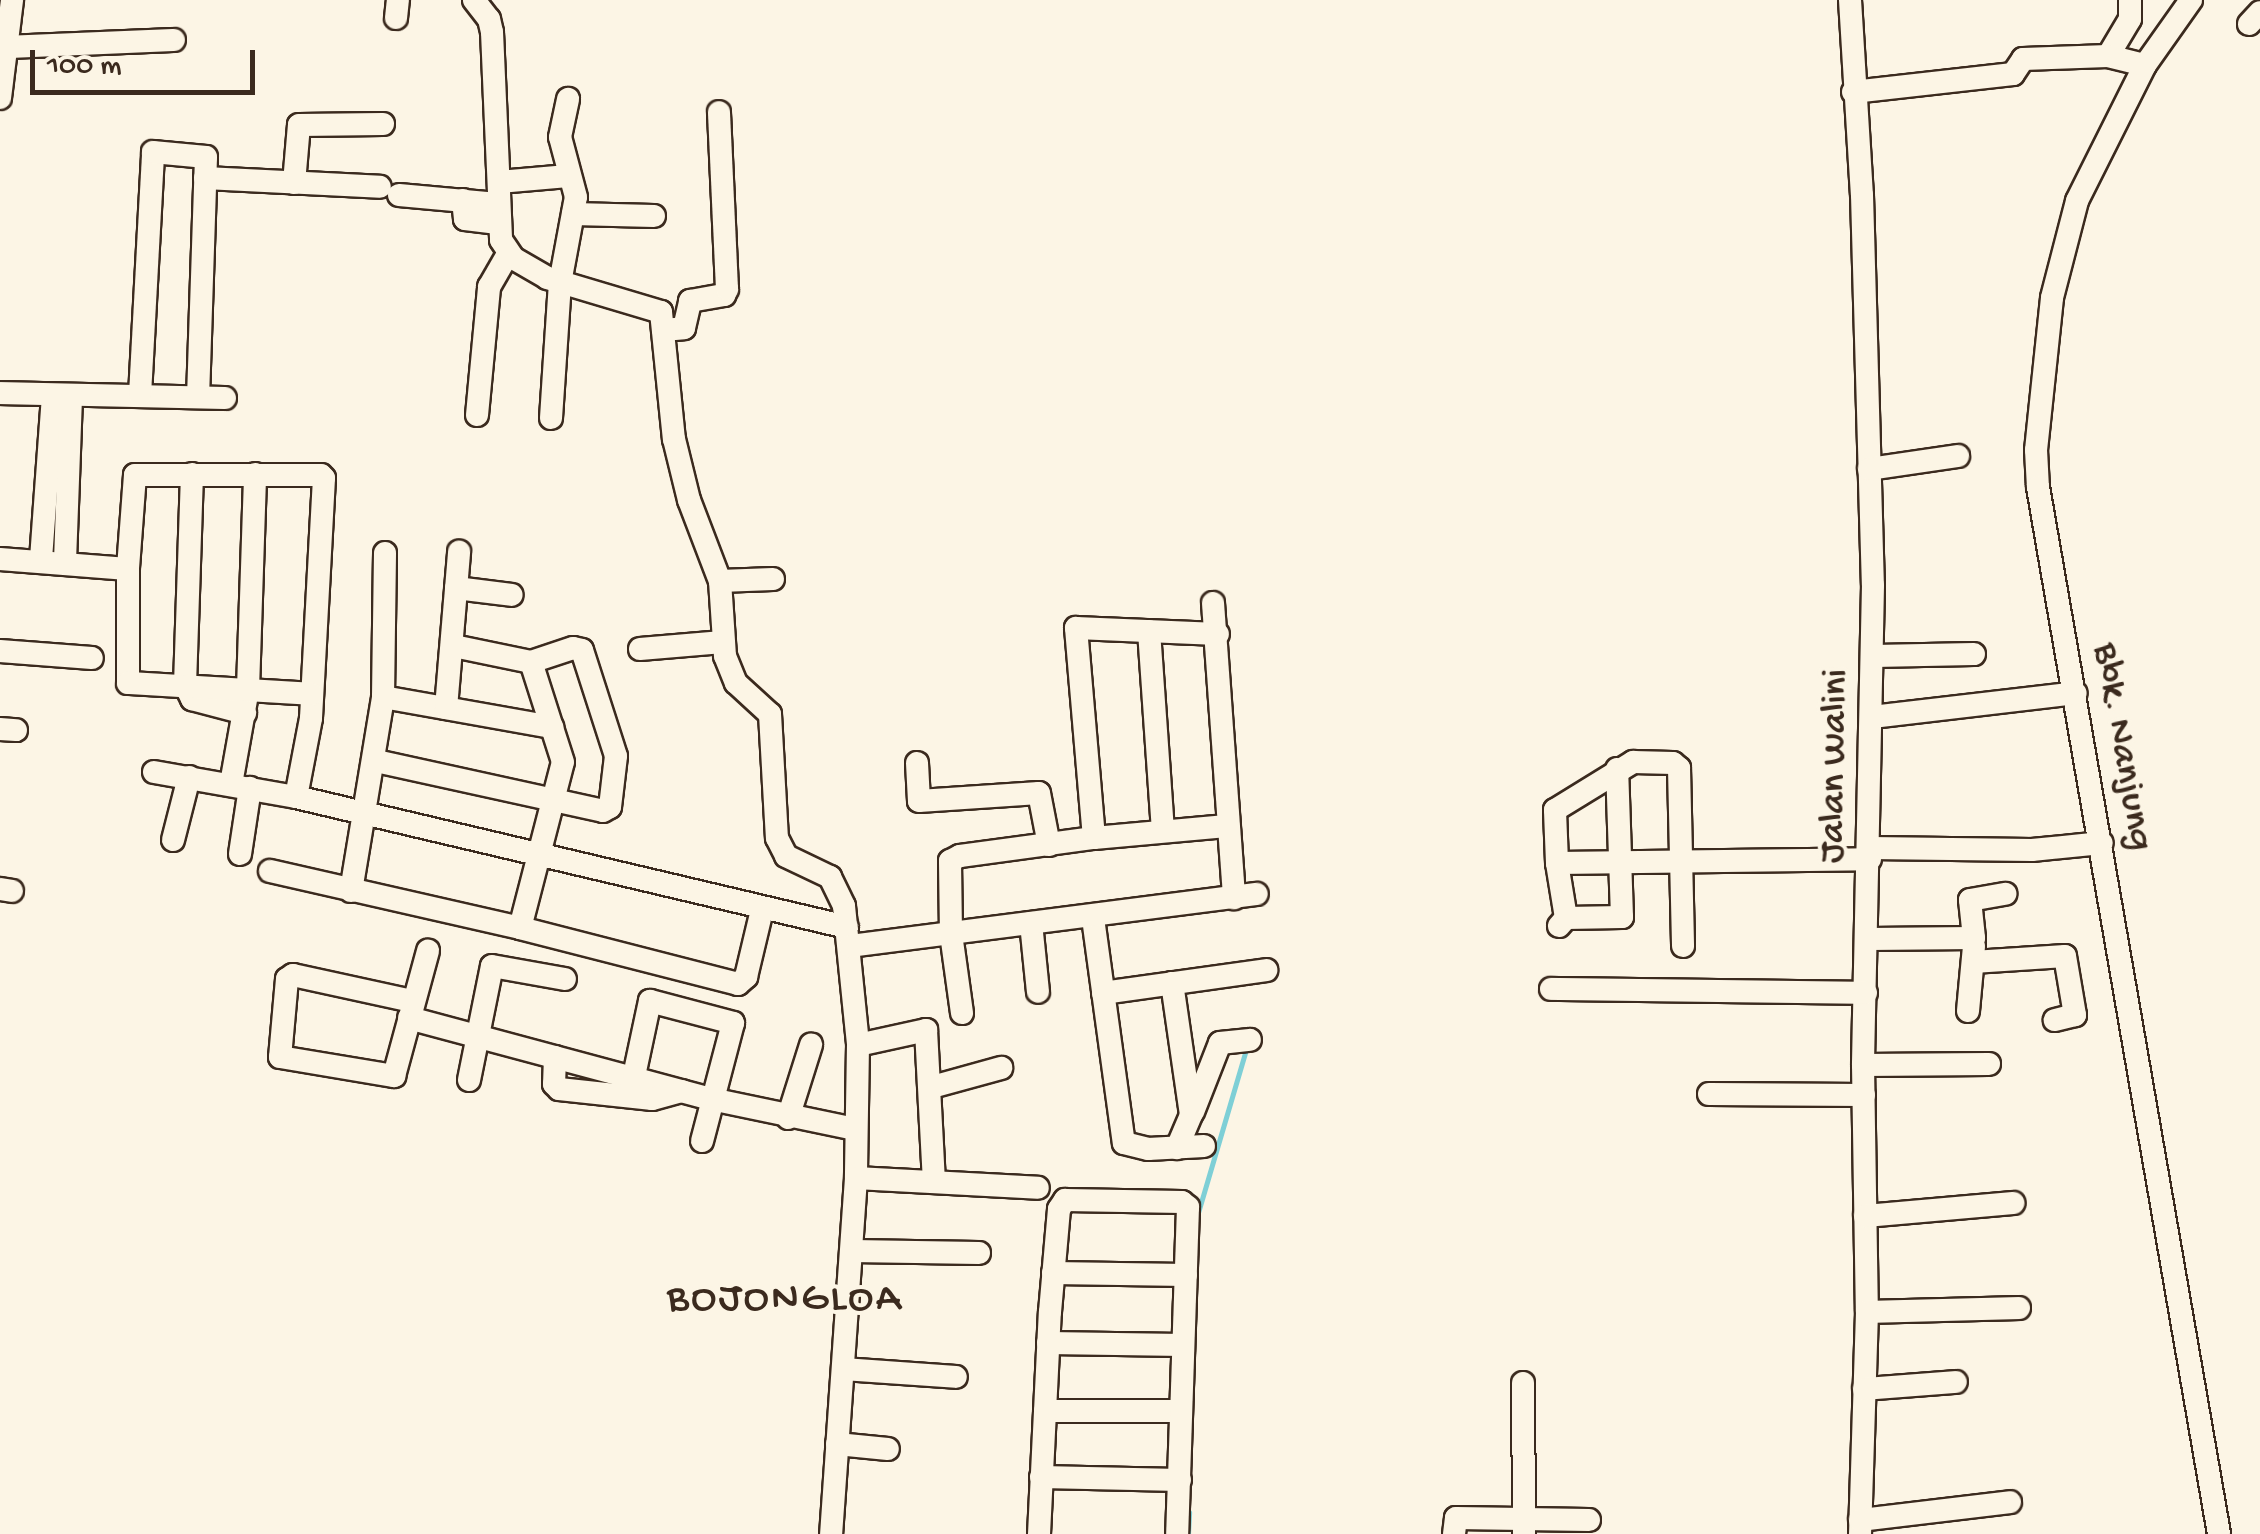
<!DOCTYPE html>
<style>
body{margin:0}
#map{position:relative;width:2260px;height:1534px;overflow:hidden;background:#fcf5e5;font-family:"Gochi Hand",sans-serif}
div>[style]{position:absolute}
.stream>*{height:5px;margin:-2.5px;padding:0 2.5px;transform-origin:2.5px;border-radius:2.5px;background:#7ecfd6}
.roads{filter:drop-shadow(2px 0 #3b2a1e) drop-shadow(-2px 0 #3b2a1e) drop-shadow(0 2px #3b2a1e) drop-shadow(0 -2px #3b2a1e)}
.minor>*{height:22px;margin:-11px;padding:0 11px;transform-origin:11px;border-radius:11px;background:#fcf5e5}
span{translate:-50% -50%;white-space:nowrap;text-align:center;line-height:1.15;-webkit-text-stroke:8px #fcf5e5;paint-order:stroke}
.street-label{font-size:38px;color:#3b2a1e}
.quarter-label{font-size:42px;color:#3b2a1e;letter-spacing:2.5px}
.scale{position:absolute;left:30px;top:50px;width:225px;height:45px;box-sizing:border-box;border:5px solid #3b2a1e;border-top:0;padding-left:12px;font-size:30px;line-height:35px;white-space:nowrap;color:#3b2a1e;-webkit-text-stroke:8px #fcf5e5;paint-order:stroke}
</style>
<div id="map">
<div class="stream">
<div style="left:1197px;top:1216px;width:174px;rotate:-73.6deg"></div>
<div style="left:1188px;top:1534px;width:22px;rotate:-87deg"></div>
</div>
<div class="roads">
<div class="minor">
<div style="left:474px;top:0;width:24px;rotate:52deg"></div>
<div style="left:489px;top:19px;width:13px;rotate:77deg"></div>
<div style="left:492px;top:32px;width:208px;rotate:87.5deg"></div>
<div style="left:501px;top:240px;width:22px;rotate:56deg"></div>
<div style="left:513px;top:258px;width:39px;rotate:30deg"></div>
<div style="left:547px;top:278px;width:119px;rotate:16.6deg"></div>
<div style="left:661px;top:312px;width:128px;rotate:84.2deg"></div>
<div style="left:674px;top:439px;width:63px;rotate:76.2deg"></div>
<div style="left:689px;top:500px;width:87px;rotate:69.1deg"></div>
<div style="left:720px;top:581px;width:75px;rotate:86.2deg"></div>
<div style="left:725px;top:656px;width:29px;rotate:68deg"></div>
<div style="left:736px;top:683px;width:46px;rotate:42.4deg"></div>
<div style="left:770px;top:714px;width:124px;rotate:86.8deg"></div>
<div style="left:777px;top:838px;width:20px;rotate:63deg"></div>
<div style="left:786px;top:856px;width:49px;rotate:25.5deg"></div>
<div style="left:830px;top:877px;width:32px;rotate:64deg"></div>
<div style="left:844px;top:906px;width:140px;rotate:84.2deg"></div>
<div style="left:858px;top:1045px;width:133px;rotate:90.9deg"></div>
<div style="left:856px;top:1178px;width:357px;rotate:94deg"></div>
<div style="left:1850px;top:0;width:195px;rotate:86.5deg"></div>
<div style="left:1862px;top:195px;width:390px;rotate:88.4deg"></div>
<div style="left:1873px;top:585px;width:480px;rotate:91.2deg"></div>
<div style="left:1863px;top:1065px;width:247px;rotate:89.1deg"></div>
<div style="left:1867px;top:1312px;width:222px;rotate:91.8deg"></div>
<div style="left:2191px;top:0;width:80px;rotate:125.3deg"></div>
<div style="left:2145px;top:65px;width:152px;rotate:116.6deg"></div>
<div style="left:2077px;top:201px;width:100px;rotate:104.5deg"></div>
<div style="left:2052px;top:298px;width:153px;rotate:96deg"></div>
<div style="left:2036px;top:450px;width:37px;rotate:87deg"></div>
<div style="left:2038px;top:487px;width:1063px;rotate:80.19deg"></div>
<div style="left:396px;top:18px;width:18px;rotate:-84deg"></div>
<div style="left:2249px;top:24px;width:16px;rotate:-47deg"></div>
<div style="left:7px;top:47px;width:167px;rotate:-2.4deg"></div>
<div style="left:2108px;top:56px;width:43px;rotate:-59.3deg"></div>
<div style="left:2130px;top:19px;width:19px;rotate:-90deg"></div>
<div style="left:1853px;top:92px;width:161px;rotate:-6.4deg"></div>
<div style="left:2013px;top:74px;width:18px;rotate:-56deg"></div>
<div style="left:2023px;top:59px;width:85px;rotate:-2deg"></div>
<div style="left:2108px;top:56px;width:38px;rotate:14deg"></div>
<div style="left:0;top:98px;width:99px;rotate:-83deg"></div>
<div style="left:205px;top:178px;width:175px;rotate:2.9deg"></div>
<div style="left:499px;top:182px;width:69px;rotate:-5deg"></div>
<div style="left:294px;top:183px;width:58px;rotate:-85.1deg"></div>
<div style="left:299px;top:125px;width:84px;rotate:-0.7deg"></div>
<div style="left:399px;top:195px;width:99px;rotate:5.2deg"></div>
<div style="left:463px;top:200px;width:19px;rotate:84deg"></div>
<div style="left:465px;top:219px;width:33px;rotate:7deg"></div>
<div style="left:573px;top:214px;width:81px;rotate:1.4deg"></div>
<div style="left:663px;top:330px;width:21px;rotate:-5deg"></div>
<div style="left:684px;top:328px;width:28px;rotate:-77deg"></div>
<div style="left:690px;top:301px;width:35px;rotate:-10deg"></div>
<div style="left:724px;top:295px;width:7px;rotate:-63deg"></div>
<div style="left:727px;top:289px;width:177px;rotate:-92.6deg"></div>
<div style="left:0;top:393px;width:225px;rotate:1.3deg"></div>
<div style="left:140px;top:395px;width:243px;rotate:-86.9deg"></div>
<div style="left:153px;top:152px;width:53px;rotate:5.4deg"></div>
<div style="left:206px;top:157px;width:239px;rotate:91.9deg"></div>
<div style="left:477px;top:415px;width:129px;rotate:-84.6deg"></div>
<div style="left:489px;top:287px;width:38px;rotate:-60deg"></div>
<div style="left:551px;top:418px;width:135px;rotate:-86.2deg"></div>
<div style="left:560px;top:283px;width:87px;rotate:-79.5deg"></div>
<div style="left:576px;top:197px;width:62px;rotate:-104.9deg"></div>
<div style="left:560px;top:137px;width:39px;rotate:-78deg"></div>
<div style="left:1869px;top:469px;width:90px;rotate:-8.3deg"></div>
<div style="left:192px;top:474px;width:211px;rotate:91.9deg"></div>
<div style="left:185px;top:685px;width:16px;rotate:63deg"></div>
<div style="left:192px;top:699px;width:55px;rotate:14.8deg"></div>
<div style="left:0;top:559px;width:128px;rotate:4.5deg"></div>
<div style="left:41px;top:559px;width:164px;rotate:-85.8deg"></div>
<div style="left:65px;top:561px;width:165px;rotate:-87.9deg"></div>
<div style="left:720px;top:581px;width:53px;rotate:-2.2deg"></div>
<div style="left:456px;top:588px;width:56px;rotate:7.1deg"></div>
<div style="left:1213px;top:603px;width:296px;rotate:85.9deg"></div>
<div style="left:1149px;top:631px;width:200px;rotate:86deg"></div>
<div style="left:640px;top:649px;width:83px;rotate:-4.8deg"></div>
<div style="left:0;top:651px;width:92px;rotate:4.4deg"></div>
<div style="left:1874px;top:656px;width:100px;rotate:-1.1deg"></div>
<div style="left:383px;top:697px;width:172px;rotate:10.1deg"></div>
<div style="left:446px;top:708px;width:157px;rotate:-85.2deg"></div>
<div style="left:1872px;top:717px;width:205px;rotate:-6.7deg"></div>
<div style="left:0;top:729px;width:16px;rotate:4deg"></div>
<div style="left:376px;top:761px;width:232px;rotate:12.4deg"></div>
<div style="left:603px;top:811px;width:8px;rotate:-30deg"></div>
<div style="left:610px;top:807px;width:51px;rotate:-83.3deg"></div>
<div style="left:616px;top:756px;width:111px;rotate:-107.8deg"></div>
<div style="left:582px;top:650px;width:9px;rotate:-167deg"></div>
<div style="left:573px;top:648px;width:44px;rotate:161.6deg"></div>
<div style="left:531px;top:662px;width:79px;rotate:-168.3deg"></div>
<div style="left:917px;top:763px;width:38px;rotate:87deg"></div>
<div style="left:919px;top:801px;width:120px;rotate:-3.8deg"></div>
<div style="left:1039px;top:793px;width:53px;rotate:79.1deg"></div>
<div style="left:154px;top:772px;width:144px;rotate:10deg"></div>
<div style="left:296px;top:797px;width:566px;rotate:13.28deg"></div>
<div style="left:231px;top:784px;width:97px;rotate:-79.9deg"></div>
<div style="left:248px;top:689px;width:215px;rotate:-88.1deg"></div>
<div style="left:296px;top:797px;width:80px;rotate:-79.2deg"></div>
<div style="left:311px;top:718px;width:240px;rotate:-86.9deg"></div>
<div style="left:324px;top:478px;width:4px;rotate:-135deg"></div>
<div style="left:321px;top:475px;width:186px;rotate:180deg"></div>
<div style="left:135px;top:475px;width:94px;rotate:94.3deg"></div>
<div style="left:128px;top:569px;width:114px;rotate:90deg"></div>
<div style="left:128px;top:683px;width:184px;rotate:3.4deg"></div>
<div style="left:1094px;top:838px;width:211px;rotate:-94.9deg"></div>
<div style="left:1076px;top:628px;width:142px;rotate:2.4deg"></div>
<div style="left:173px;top:840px;width:65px;rotate:-75.7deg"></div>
<div style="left:1870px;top:848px;width:162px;rotate:0.7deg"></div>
<div style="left:2032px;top:850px;width:70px;rotate:-5.7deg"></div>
<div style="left:240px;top:854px;width:67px;rotate:-81.4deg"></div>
<div style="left:1557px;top:863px;width:313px;rotate:-0.7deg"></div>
<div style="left:270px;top:871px;width:256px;rotate:12.8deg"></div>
<div style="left:520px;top:928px;width:225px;rotate:14.4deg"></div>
<div style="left:738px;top:984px;width:11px;rotate:-41deg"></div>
<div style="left:746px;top:977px;width:69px;rotate:-76.6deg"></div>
<div style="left:0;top:889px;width:12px;rotate:9deg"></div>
<div style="left:351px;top:891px;width:197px;rotate:-80.6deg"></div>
<div style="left:383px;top:697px;width:144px;rotate:-89.2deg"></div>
<div style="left:1093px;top:918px;width:227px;rotate:82.2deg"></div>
<div style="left:1124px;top:1143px;width:25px;rotate:14deg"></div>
<div style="left:1148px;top:1149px;width:56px;rotate:-3.1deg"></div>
<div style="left:1566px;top:918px;width:56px;rotate:-1deg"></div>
<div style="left:1622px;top:917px;width:148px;rotate:-91.9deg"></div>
<div style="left:1031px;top:923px;width:69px;rotate:84.2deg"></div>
<div style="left:1559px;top:926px;width:11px;rotate:-49deg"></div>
<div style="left:1566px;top:918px;width:56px;rotate:-99.3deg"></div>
<div style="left:1557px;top:863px;width:53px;rotate:-92.2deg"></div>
<div style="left:1555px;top:810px;width:92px;rotate:-31.6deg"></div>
<div style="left:1633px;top:762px;width:40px;rotate:1.4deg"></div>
<div style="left:1673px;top:763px;width:8px;rotate:40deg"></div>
<div style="left:1679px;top:768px;width:178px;rotate:88.7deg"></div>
<div style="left:520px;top:928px;width:171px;rotate:-75.5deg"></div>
<div style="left:563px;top:762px;width:105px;rotate:-107.7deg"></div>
<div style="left:1869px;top:939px;width:105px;rotate:-0.5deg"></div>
<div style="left:1974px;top:938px;width:38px;rotate:-96deg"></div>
<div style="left:1970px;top:900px;width:36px;rotate:-10deg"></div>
<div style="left:850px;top:946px;width:410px;rotate:-7.3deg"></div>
<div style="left:1973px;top:962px;width:92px;rotate:-3.7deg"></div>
<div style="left:2065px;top:956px;width:60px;rotate:80.4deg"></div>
<div style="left:2075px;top:1015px;width:21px;rotate:166deg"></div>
<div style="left:1172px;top:983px;width:133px;rotate:81.8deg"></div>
<div style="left:1191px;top:1115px;width:36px;rotate:113deg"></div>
<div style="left:1551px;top:989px;width:315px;rotate:0.7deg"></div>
<div style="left:1103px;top:993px;width:165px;rotate:-8deg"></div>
<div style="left:412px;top:1001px;width:122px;rotate:-167.7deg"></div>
<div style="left:293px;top:975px;width:7px;rotate:146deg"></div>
<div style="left:287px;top:979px;width:78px;rotate:95.1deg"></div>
<div style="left:280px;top:1057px;width:116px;rotate:9.5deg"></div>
<div style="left:394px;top:1076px;width:130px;rotate:-74.8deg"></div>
<div style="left:1968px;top:1011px;width:65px;rotate:-84.7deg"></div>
<div style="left:962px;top:1013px;width:80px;rotate:-97.9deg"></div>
<div style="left:951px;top:934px;width:73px;rotate:-90.8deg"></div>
<div style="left:950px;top:861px;width:11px;rotate:-27deg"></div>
<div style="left:960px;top:856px;width:135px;rotate:-7.7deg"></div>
<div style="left:1094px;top:838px;width:133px;rotate:-5.2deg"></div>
<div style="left:409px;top:1018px;width:313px;rotate:15deg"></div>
<div style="left:711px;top:1099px;width:147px;rotate:11.8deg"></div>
<div style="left:858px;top:1045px;width:70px;rotate:-12.4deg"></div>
<div style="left:926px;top:1030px;width:152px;rotate:87deg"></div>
<div style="left:555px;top:1057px;width:27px;rotate:92deg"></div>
<div style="left:554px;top:1084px;width:7px;rotate:45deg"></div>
<div style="left:559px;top:1089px;width:94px;rotate:6.1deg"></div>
<div style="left:652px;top:1099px;width:31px;rotate:-15deg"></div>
<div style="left:1863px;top:1065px;width:126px;rotate:-0.5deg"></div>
<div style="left:634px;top:1076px;width:77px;rotate:-78deg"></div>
<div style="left:650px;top:1001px;width:86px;rotate:14.8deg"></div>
<div style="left:733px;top:1023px;width:122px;rotate:104.7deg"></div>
<div style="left:469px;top:1080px;width:116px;rotate:-78.6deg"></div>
<div style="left:492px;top:966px;width:74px;rotate:10.1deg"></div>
<div style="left:932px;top:1087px;width:72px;rotate:-15.4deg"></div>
<div style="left:1709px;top:1094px;width:155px;rotate:0.4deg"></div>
<div style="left:1193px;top:1112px;width:74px;rotate:-68.6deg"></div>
<div style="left:1220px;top:1043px;width:30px;rotate:-6deg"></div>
<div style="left:788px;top:1118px;width:77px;rotate:-72.5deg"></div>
<div style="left:856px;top:1178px;width:182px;rotate:3.1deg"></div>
<div style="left:1865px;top:1216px;width:149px;rotate:-5deg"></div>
<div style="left:852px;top:1251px;width:127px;rotate:0.9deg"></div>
<div style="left:1053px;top:1273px;width:133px;rotate:0.9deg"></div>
<div style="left:1867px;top:1312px;width:152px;rotate:-1.5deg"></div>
<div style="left:1048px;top:1343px;width:135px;rotate:0.8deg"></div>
<div style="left:843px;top:1369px;width:113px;rotate:4deg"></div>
<div style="left:1523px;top:1383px;width:151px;rotate:89.6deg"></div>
<div style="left:1864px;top:1389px;width:92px;rotate:-4.4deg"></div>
<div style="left:1045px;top:1411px;width:136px"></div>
<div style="left:837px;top:1444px;width:51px;rotate:5.6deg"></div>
<div style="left:1041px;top:1477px;width:139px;rotate:1.2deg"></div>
<div style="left:1860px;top:1520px;width:151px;rotate:-6.8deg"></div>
<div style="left:1039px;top:1534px;width:222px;rotate:-87.2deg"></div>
<div style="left:1050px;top:1312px;width:103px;rotate:-85deg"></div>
<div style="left:1059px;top:1209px;width:11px;rotate:-56deg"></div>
<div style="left:1065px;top:1200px;width:117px;rotate:1deg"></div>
<div style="left:1182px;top:1202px;width:8px;rotate:40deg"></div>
<div style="left:1188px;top:1207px;width:327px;rotate:91.9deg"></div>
<div style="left:1454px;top:1534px;width:16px;rotate:-83deg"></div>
<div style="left:1456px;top:1518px;width:133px;rotate:0.9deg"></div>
</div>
</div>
<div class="street-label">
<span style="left:2121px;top:747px;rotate:80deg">Bbk. Nanjung</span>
<span style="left:1836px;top:766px;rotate:-89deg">Jalan Walini</span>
</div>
<div class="quarter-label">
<span style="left:785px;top:1301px">BOJONGLOA</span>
</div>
<div class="scale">100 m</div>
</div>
